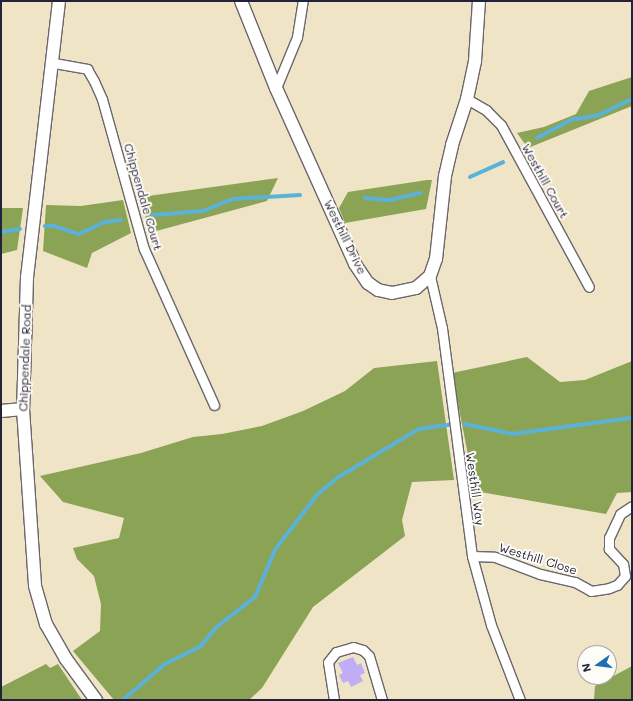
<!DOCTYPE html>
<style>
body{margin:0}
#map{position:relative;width:633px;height:701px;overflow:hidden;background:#f0e4c7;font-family:Mali,sans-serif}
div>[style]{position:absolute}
.forest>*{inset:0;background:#8aa354}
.stream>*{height:3.5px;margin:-1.75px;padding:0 1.75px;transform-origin:1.75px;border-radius:1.75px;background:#5bb2d8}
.building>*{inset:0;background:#c1adf5}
.roads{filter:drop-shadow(1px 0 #6a666c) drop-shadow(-1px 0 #6a666c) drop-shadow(0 1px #6a666c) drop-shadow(0 -1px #6a666c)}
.minor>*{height:9px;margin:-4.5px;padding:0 4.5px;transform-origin:4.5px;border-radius:4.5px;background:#fff}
.tertiary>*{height:12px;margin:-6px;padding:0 6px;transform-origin:6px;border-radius:6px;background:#fff}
span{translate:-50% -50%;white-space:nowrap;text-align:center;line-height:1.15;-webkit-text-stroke:4px #fdfcf7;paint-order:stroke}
.street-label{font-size:12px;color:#22223b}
.frame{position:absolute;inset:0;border:2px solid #22223b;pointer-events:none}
.north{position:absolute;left:577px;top:645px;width:40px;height:40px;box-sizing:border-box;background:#fdfcf7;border:1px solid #a5a5ac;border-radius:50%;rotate:256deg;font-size:11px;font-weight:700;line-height:16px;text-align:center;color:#22223b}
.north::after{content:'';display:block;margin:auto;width:14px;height:18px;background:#1f6fb2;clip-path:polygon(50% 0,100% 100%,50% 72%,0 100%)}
</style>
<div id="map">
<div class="forest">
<div style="clip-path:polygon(632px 77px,632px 106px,528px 148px,517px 133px,544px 127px,576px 114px,589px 91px)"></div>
<div style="clip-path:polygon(278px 178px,267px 201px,149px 233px,141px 197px)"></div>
<div style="clip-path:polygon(427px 180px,432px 180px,426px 209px,345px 223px,339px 208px,348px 192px)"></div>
<div style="clip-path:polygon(123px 200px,131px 233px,92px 253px,87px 268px,43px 251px,46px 205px,81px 206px)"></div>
<div style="clip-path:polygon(1px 208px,23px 208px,17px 250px,1px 254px)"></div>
<div style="clip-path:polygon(527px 357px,560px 382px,585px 380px,632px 361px,632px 492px,617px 493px,606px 514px,475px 491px,452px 373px)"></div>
<div style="clip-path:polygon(437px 361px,454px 480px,412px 482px,402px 520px,405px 536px,313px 607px,262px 688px,249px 700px,114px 700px,73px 651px,100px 631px,101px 604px,94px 576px,77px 559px,73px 548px,119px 538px,124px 518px,63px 502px,40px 476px,141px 453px,193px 437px,222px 434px,262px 426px,303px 411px,345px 391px,374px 368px)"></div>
<div style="clip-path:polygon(46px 664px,50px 668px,58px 664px,82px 700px,1px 700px,1px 687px)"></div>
<div style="clip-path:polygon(632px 666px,632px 700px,594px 700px,595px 686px)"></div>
</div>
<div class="stream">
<div style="left:537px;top:138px;width:38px;rotate:-28deg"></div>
<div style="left:571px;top:120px;width:28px;rotate:-10deg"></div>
<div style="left:599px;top:115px;width:37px;rotate:-26deg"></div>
<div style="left:470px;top:177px;width:36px;rotate:-24deg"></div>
<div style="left:365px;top:198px;width:25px;rotate:5deg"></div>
<div style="left:390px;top:200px;width:31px;rotate:-13deg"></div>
<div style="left:153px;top:215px;width:50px;rotate:-4.6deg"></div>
<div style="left:203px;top:211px;width:32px;rotate:-22deg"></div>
<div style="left:233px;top:199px;width:67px;rotate:-3.4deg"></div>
<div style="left:45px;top:226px;width:9px"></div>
<div style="left:54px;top:226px;width:26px;rotate:18deg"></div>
<div style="left:79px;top:234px;width:29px;rotate:-25deg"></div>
<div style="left:105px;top:222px;width:16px;rotate:-7deg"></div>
<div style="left:1px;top:232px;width:19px;rotate:-9deg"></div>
<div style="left:465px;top:424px;width:49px;rotate:11.8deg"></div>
<div style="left:513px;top:434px;width:120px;rotate:-7.7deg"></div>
<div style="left:123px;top:700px;width:55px;rotate:-40.6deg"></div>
<div style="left:165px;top:664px;width:39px;rotate:-26deg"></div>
<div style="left:200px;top:647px;width:26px;rotate:-50deg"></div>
<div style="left:217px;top:627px;width:48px;rotate:-38.3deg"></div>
<div style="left:255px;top:597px;width:51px;rotate:-66.9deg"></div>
<div style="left:275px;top:550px;width:69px;rotate:-52.6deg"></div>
<div style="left:317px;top:495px;width:26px;rotate:-40deg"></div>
<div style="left:337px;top:478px;width:96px;rotate:-30.9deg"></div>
<div style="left:419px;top:429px;width:30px;rotate:-8deg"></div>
</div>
<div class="building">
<div style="clip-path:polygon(353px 657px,357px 665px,361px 663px,365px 673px,360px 675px,363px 681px,351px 687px,348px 681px,343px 683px,339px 675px,343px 673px,338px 663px)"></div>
</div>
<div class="roads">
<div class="minor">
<div style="left:54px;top:63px;width:34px;rotate:10deg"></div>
<div style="left:87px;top:69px;width:14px;rotate:60deg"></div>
<div style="left:94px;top:81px;width:20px;rotate:66deg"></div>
<div style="left:102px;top:99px;width:156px;rotate:74.4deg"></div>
<div style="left:144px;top:249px;width:171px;rotate:65.8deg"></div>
<div style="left:276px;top:88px;width:55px;rotate:-67.6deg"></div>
<div style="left:297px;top:37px;width:36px;rotate:-81deg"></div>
<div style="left:467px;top:99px;width:22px;rotate:30deg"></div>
<div style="left:486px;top:110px;width:21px;rotate:45deg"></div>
<div style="left:501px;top:125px;width:184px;rotate:61.5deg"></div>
<div style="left:430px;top:276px;width:53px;rotate:77deg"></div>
<div style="left:442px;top:328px;width:230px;rotate:82.5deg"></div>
<div style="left:472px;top:556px;width:72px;rotate:74.6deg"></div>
<div style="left:491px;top:625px;width:80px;rotate:68.9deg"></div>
<div style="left:472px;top:556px;width:23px;rotate:2deg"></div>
<div style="left:495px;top:557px;width:48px;rotate:20.7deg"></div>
<div style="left:540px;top:574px;width:36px;rotate:13deg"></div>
<div style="left:575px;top:582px;width:18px;rotate:29deg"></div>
<div style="left:591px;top:591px;width:18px;rotate:-9deg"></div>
<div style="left:609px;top:588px;width:9px;rotate:-21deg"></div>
<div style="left:617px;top:585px;width:12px;rotate:-48deg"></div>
<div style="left:625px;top:576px;width:12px;rotate:-99deg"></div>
<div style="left:623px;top:564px;width:21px;rotate:-133deg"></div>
<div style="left:609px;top:549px;width:11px;rotate:-90deg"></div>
<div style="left:609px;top:538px;width:26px;rotate:-65deg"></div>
<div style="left:620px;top:514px;width:14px;rotate:-34deg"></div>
<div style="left:334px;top:700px;width:38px;rotate:-99deg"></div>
<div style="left:328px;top:662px;width:13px;rotate:-51deg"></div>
<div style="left:336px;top:652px;width:18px;rotate:-16deg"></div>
<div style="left:353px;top:647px;width:10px;rotate:17deg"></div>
<div style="left:363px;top:650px;width:8px;rotate:45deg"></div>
<div style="left:369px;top:656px;width:46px;rotate:73.5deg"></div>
</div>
<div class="tertiary">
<div style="left:59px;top:1px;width:278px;rotate:96.6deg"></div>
<div style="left:27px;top:277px;width:132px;rotate:91.7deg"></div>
<div style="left:23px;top:409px;width:177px;rotate:86.1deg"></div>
<div style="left:35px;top:586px;width:40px;rotate:74deg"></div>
<div style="left:46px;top:624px;width:40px;rotate:60.3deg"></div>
<div style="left:66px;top:659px;width:51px;rotate:53.8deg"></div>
<div style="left:241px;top:1px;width:94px;rotate:68.1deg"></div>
<div style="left:276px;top:88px;width:193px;rotate:65.8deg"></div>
<div style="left:355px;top:264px;width:23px;rotate:56deg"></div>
<div style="left:368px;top:283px;width:12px;rotate:35deg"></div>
<div style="left:378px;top:290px;width:14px;rotate:12deg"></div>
<div style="left:392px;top:293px;width:25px;rotate:-12deg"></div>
<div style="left:416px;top:288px;width:18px;rotate:-41deg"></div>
<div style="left:430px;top:276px;width:18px;rotate:-71deg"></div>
<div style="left:436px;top:259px;width:83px;rotate:-83.8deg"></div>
<div style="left:445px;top:176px;width:32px;rotate:-77deg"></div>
<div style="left:452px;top:145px;width:48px;rotate:-71.9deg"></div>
<div style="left:467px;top:99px;width:39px;rotate:-78deg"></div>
<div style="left:475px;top:61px;width:60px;rotate:-86.2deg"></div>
<div style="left:1px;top:411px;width:22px;rotate:-5deg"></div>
</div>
</div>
<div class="street-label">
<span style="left:545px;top:181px;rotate:61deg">Westhill Court</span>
<span style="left:143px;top:197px;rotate:74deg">Chippendale Court</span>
<span style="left:345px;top:237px;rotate:64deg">Westhill Drive</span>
<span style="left:25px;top:358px;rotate:-88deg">Chippendale Road</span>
<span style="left:475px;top:489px;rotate:82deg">Westhill Way</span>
<span style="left:538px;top:559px;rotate:17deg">Westhill Close</span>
</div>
<div class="frame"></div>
<div class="north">N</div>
</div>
